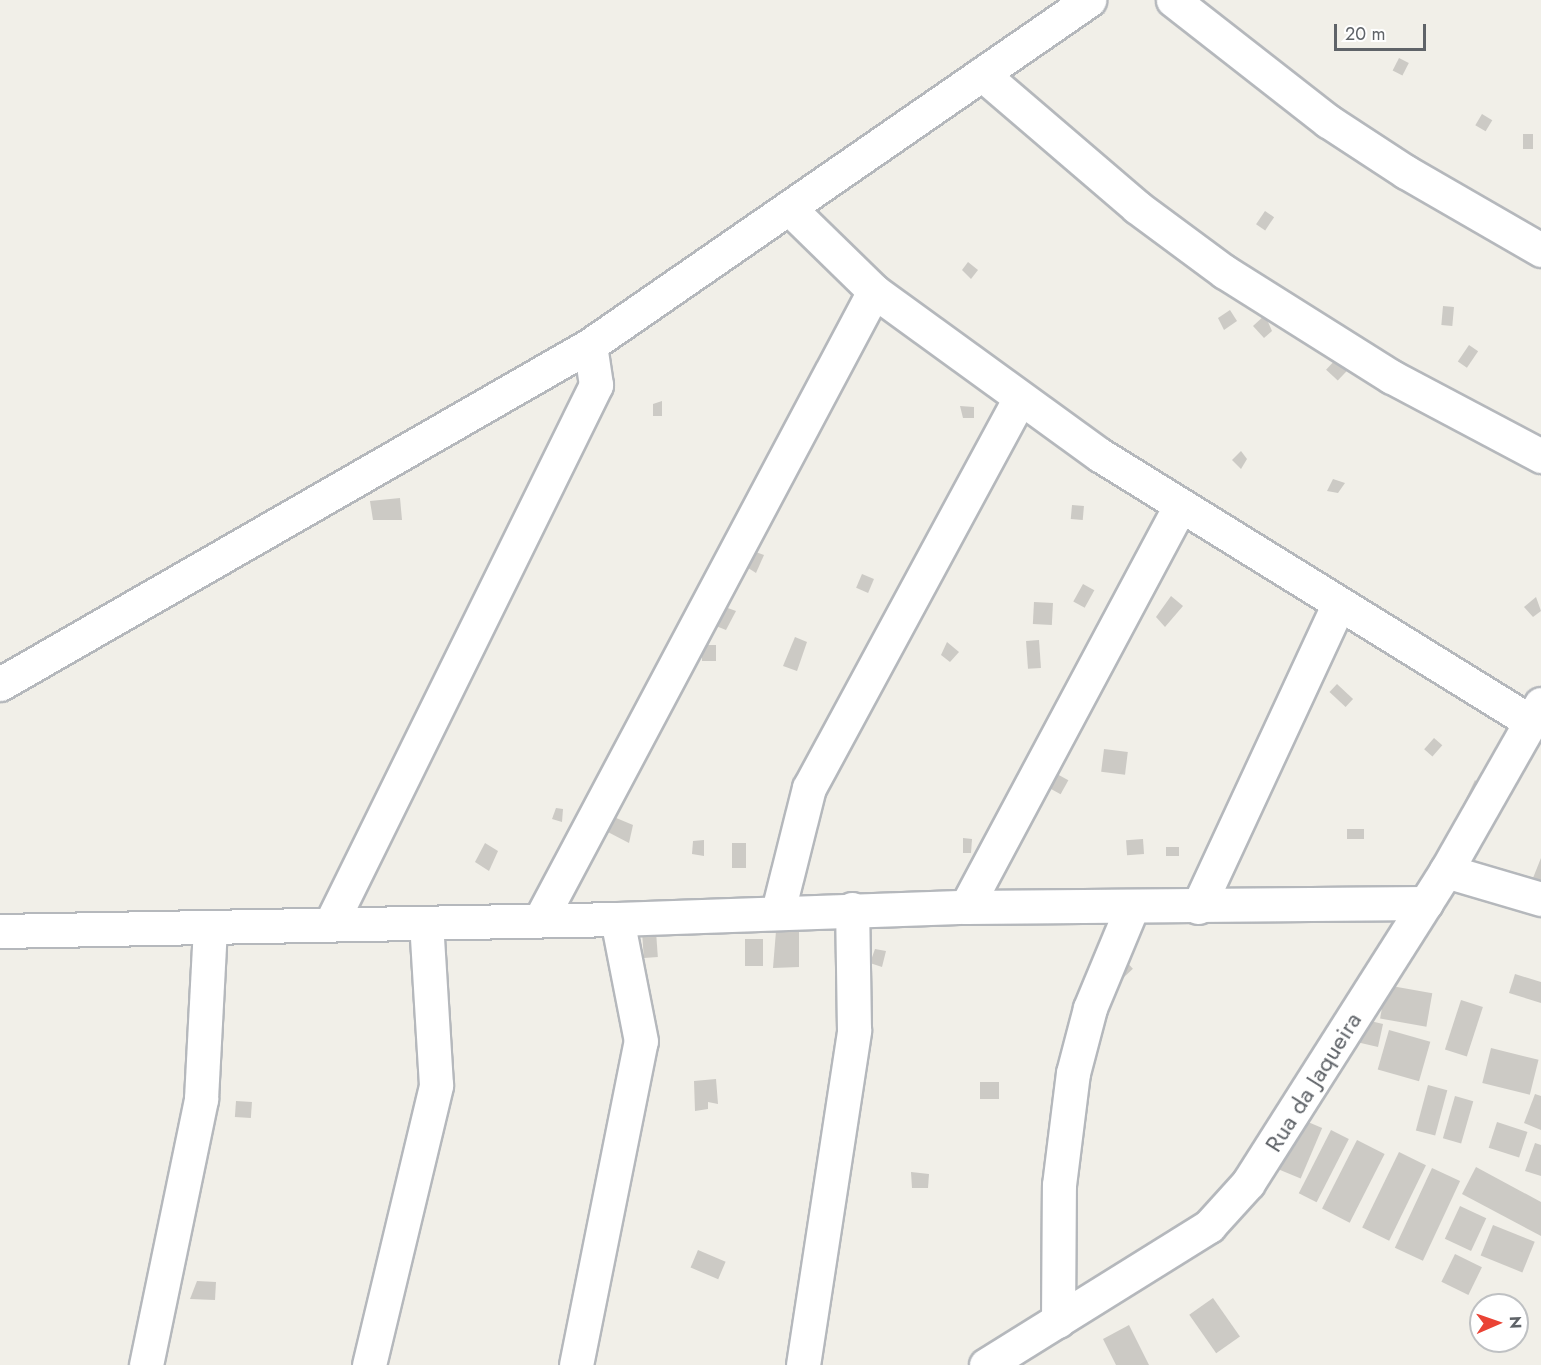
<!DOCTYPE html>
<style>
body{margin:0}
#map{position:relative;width:1541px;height:1365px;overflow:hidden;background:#f1efe8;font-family:Jost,sans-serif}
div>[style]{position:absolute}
.building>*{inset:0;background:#cccac5;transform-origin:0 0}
.roads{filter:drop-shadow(2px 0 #b5b8bc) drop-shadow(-2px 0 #b5b8bc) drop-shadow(0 2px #b5b8bc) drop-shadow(0 -2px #b5b8bc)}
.minor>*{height:33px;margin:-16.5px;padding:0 16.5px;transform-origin:16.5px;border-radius:16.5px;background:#fff}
span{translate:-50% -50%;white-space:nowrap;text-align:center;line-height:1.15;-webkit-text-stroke:5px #fff;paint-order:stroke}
.street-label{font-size:24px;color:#5f6368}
.north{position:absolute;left:1469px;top:1293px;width:60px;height:60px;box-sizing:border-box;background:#fff;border:2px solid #bfc1c3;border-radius:50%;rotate:88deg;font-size:16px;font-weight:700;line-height:24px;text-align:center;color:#5f6368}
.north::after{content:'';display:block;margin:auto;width:21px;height:27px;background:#ea4335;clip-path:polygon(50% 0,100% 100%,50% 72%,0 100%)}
.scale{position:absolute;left:1334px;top:24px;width:92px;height:27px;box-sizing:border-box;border:3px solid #5f6368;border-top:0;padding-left:8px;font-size:18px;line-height:21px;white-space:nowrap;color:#5f6368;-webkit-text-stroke:4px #fff;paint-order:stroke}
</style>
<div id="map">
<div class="building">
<div style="left:1399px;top:58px;width:11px;height:14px;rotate:27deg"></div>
<div style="left:1482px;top:114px;width:12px;height:13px;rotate:31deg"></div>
<div style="left:1523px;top:134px;width:10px;height:15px"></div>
<div style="left:1265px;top:211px;width:11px;height:16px;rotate:34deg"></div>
<div style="clip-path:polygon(968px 262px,978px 270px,971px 279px,962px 270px)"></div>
<div style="left:1443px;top:306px;width:11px;height:19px;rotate:5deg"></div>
<div style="clip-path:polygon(1230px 310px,1237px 321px,1224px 330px,1218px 318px)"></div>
<div style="clip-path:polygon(1265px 315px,1272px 331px,1264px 338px,1253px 326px)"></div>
<div style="left:1469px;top:345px;width:11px;height:20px;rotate:34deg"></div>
<div style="left:1337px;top:358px;width:16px;height:16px;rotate:43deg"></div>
<div style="clip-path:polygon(662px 401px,662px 416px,653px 416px,653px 404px)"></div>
<div style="clip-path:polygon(960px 406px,974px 407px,974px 418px,963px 418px)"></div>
<div style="clip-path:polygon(1241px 451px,1247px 459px,1241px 469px,1232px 460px)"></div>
<div style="clip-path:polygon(1333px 479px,1345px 483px,1338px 493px,1327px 491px)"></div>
<div style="clip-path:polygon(400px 498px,402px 520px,373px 520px,370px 501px)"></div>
<div style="left:1072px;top:505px;width:12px;height:14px;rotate:5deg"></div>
<div style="clip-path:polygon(753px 551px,764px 555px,756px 573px,745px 566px)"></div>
<div style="left:862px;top:574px;width:13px;height:15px;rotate:23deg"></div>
<div style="left:1083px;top:584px;width:13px;height:20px;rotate:29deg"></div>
<div style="clip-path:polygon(1171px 596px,1183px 606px,1165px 627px,1156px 617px)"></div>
<div style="clip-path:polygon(1536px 597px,1541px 611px,1533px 617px,1524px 607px)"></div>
<div style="left:1034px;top:602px;width:19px;height:22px;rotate:3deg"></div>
<div style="clip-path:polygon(725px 607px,736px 611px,726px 630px,716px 626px)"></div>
<div style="clip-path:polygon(795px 637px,807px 642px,797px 671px,783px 666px)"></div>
<div style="left:1039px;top:640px;width:28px;height:13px;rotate:86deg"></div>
<div style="clip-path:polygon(947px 642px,959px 652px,950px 662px,941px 655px)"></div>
<div style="left:702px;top:645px;width:14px;height:16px"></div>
<div style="left:1337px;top:684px;width:22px;height:11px;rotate:43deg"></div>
<div style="left:1434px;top:738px;width:11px;height:15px;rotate:41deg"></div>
<div style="left:1104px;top:749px;width:24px;height:23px;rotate:7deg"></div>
<div style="left:1057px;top:774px;width:13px;height:16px;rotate:29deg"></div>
<div style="clip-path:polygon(1475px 780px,1483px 788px,1471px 811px,1462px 807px)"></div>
<div style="clip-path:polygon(556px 808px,563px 809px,562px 822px,552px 819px)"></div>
<div style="clip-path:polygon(609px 815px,633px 825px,629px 843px,604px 830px)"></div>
<div style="left:1347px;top:829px;width:17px;height:10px"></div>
<div style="clip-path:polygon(963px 838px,972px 839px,971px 853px,963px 853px)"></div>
<div style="left:1143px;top:839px;width:15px;height:17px;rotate:86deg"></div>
<div style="clip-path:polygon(704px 840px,704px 856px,692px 854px,693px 841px)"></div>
<div style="clip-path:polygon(485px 843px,498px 851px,489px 871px,475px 862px)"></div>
<div style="left:732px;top:843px;width:14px;height:25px"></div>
<div style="left:1166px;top:847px;width:13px;height:9px"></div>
<div style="clip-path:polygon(1541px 858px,1541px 880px,1533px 878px)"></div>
<div style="left:656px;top:931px;width:26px;height:14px;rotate:86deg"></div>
<div style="clip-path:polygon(776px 931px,799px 931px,799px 967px,773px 968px)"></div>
<div style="left:745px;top:939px;width:18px;height:27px"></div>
<div style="clip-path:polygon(875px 949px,886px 951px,882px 967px,870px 963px)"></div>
<div style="left:1122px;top:957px;width:16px;height:19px;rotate:47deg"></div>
<div style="clip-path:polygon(1515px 974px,1541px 982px,1541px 1003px,1509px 993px)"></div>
<div style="left:1386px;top:985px;width:47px;height:34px;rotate:10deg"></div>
<div style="left:1461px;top:1000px;width:23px;height:52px;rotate:18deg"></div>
<div style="clip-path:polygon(1362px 1019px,1383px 1024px,1378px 1047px,1348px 1040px)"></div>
<div style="left:1389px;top:1030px;width:43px;height:41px;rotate:16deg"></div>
<div style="left:1491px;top:1048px;width:49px;height:36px;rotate:14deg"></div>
<div style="clip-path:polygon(716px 1079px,718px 1104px,708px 1102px,708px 1109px,695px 1111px,694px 1081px)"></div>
<div style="left:980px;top:1082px;width:19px;height:17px"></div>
<div style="left:1428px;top:1085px;width:20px;height:47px;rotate:15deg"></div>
<div style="clip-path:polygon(1535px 1094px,1541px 1096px,1541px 1130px,1524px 1123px)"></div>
<div style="left:1455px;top:1096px;width:19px;height:44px;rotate:16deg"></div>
<div style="left:236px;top:1101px;width:16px;height:16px;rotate:4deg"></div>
<div style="left:1301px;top:1119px;width:23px;height:55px;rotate:23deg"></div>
<div style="left:1497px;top:1122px;width:32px;height:27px;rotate:18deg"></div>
<div style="left:1331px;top:1130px;width:20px;height:71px;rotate:27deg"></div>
<div style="left:1357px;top:1140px;width:31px;height:77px;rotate:27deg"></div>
<div style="clip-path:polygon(1535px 1143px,1541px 1145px,1541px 1176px,1525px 1171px)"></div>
<div style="left:1399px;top:1152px;width:30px;height:84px;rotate:26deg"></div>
<div style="clip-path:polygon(1476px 1167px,1541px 1202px,1541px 1236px,1462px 1194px)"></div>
<div style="left:1432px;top:1168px;width:31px;height:88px;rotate:25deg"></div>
<div style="clip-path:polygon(911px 1172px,929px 1174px,928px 1188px,912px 1188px)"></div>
<div style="left:1460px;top:1206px;width:29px;height:36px;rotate:25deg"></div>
<div style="left:1493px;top:1225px;width:45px;height:33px;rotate:22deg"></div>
<div style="left:698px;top:1250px;width:30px;height:19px;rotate:23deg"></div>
<div style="left:1455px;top:1254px;width:30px;height:31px;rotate:26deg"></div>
<div style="clip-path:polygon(197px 1281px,216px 1282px,215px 1300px,190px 1299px)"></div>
<div style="left:1213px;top:1298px;width:47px;height:29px;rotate:55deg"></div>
<div style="clip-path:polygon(1129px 1325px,1149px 1365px,1116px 1365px,1103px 1339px)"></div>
</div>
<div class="roads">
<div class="minor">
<div style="left:1173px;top:0;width:197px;rotate:38deg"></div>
<div style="left:1328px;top:121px;width:93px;rotate:33.2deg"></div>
<div style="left:1406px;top:172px;width:156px;rotate:30deg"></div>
<div style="left:982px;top:74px;width:204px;rotate:40.6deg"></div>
<div style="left:1137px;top:207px;width:109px;rotate:36.5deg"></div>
<div style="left:1225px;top:272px;width:197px;rotate:32.2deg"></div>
<div style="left:1392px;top:377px;width:169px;rotate:27.9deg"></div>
<div style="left:789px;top:208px;width:119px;rotate:44.3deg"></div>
<div style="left:874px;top:291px;width:279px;rotate:36deg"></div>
<div style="left:1100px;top:455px;width:507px;rotate:31.78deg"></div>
<div style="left:0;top:684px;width:680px;rotate:-29.88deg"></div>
<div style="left:590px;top:345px;width:607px;rotate:-34.66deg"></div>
<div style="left:1446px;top:871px;width:99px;rotate:16.4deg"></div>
<div style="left:966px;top:907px;width:455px;rotate:-61.9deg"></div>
<div style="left:1198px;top:907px;width:333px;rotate:-65.1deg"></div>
<div style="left:778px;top:911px;width:127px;rotate:-75.9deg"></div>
<div style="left:809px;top:788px;width:443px;rotate:-61.6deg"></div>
<div style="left:540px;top:920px;width:712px;rotate:-62.03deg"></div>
<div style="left:331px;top:923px;width:600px;rotate:-63.78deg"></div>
<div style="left:596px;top:385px;width:40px;rotate:-98.5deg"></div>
<div style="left:0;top:931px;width:617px;rotate:-1.11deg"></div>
<div style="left:617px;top:919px;width:349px;rotate:-2deg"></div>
<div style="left:966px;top:907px;width:460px;rotate:-0.5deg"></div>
<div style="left:1058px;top:1321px;width:136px;rotate:-89.6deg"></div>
<div style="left:1059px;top:1185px;width:113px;rotate:-82.9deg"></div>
<div style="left:1073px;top:1073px;width:67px;rotate:-75.3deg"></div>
<div style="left:1090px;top:1008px;width:109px;rotate:-67.4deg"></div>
<div style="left:146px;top:1365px;width:272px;rotate:-78.3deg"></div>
<div style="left:201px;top:1099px;width:172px;rotate:-87deg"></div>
<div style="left:369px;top:1365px;width:288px;rotate:-76.5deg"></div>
<div style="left:436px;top:1085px;width:162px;rotate:-93.5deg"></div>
<div style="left:576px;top:1365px;width:330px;rotate:-78.7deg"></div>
<div style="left:641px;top:1041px;width:124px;rotate:-101.1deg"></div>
<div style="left:803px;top:1365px;width:339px;rotate:-81.3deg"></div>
<div style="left:854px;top:1030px;width:121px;rotate:-90.9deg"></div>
<div style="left:986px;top:1365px;width:263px;rotate:-31.9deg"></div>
<div style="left:1209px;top:1226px;width:58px;rotate:-47.8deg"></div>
<div style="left:1248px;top:1183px;width:370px;rotate:-57.6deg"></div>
<div style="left:1446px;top:871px;width:192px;rotate:-60.4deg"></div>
</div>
</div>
<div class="street-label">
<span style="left:1313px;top:1082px;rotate:-58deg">Rua da Jaqueira</span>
</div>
<div class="north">N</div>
<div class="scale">20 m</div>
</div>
